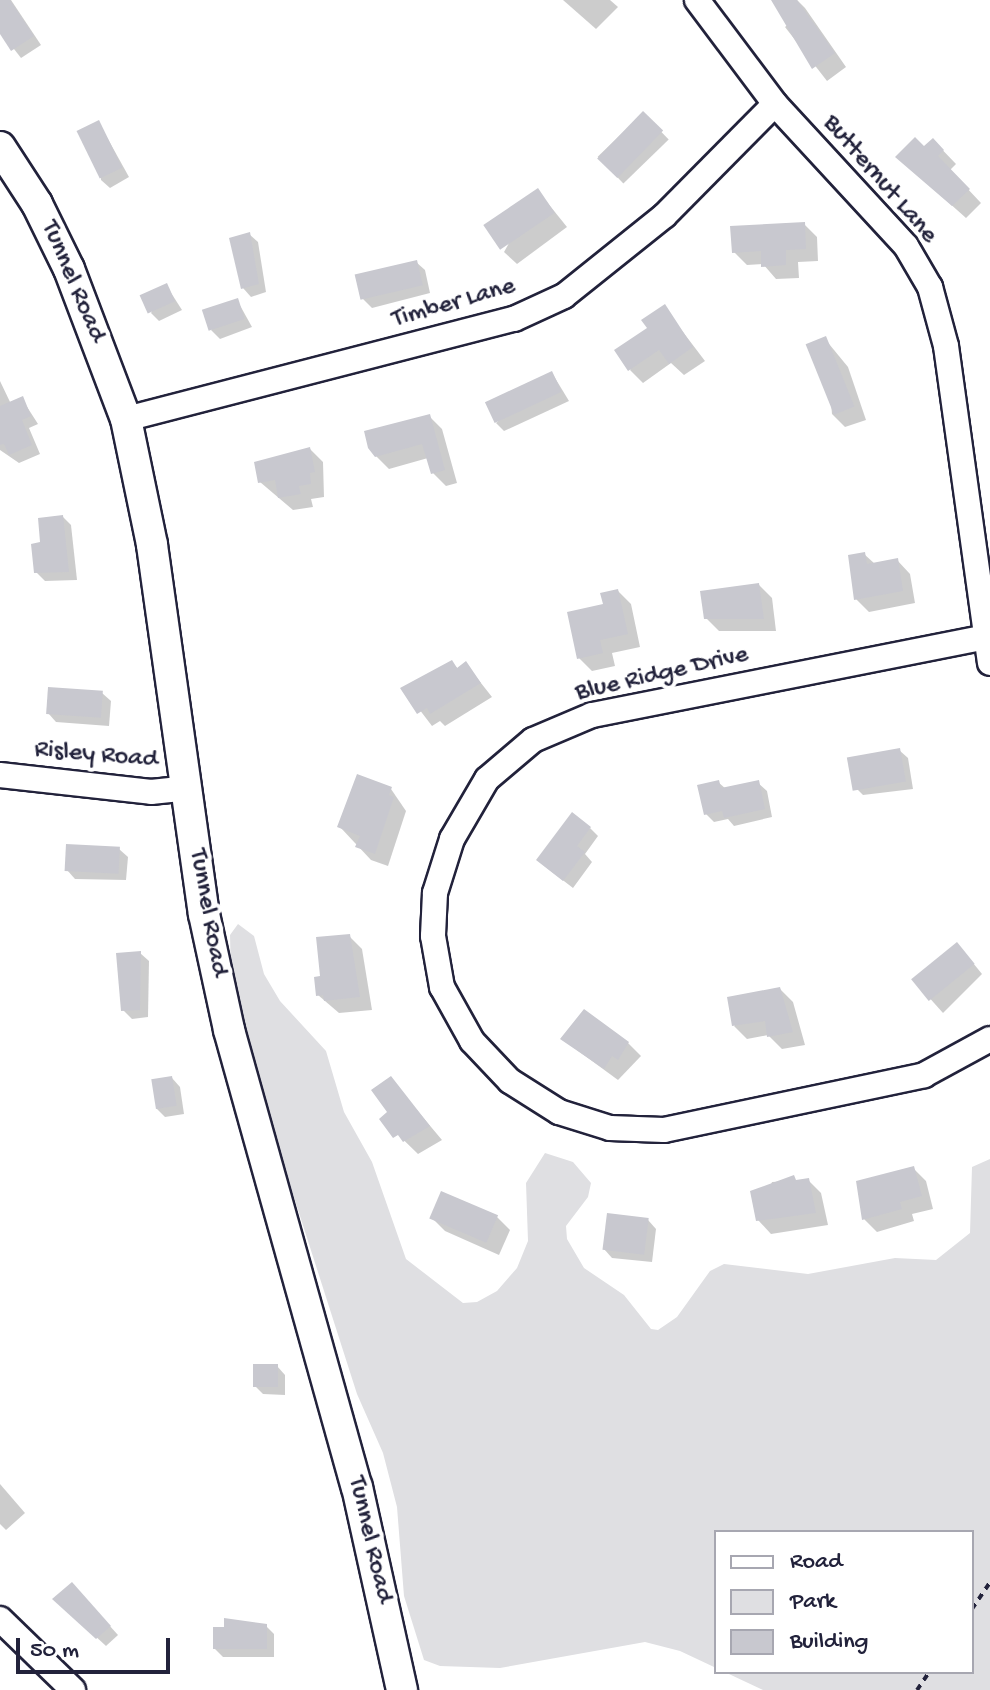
<!DOCTYPE html>
<style>
body{margin:0}
#map{position:relative;width:990px;height:1690px;overflow:hidden;background:#fff;font-family:"Gochi Hand",sans-serif}
div>[style]{position:absolute}
.green>*{inset:0;background:#dfdfe2}
.shadow>*{inset:0;background:#0003;transform-origin:0 0}
.building>*{inset:0;background:#c8c8cf;transform-origin:0 0}
.path>*{height:4px;margin-top:-2px;transform-origin:0;background:repeating-linear-gradient(90deg,#22223b 0 6px,transparent 0 12px)}
.roads{filter:drop-shadow(2px 0 #22223b) drop-shadow(-2px 0 #22223b) drop-shadow(0 2px #22223b) drop-shadow(0 -2px #22223b)}
.minor>*{height:24px;margin:-12px;padding:0 12px;transform-origin:12px;border-radius:12px;background:#fff}
.major>*{height:30px;margin:-15px;padding:0 15px;transform-origin:15px;border-radius:15px;background:#fff}
span{translate:-50% -50%;white-space:nowrap;text-align:center;line-height:1.15;-webkit-text-stroke:8px #fff;paint-order:stroke}
.street-label{font-size:26px;color:#22223b}
.legend{position:absolute;left:714px;top:1530px;width:260px;height:144px;box-sizing:border-box;background:#fff;border:2px solid #a7a7b1;margin:0;padding:10px 14px;list-style:none;font-size:24px;color:#22223b}
.legend li{display:flex;align-items:center;gap:16px;height:40px}
.legend b{width:40px;border:2px solid #a7a7b1}
.scale{position:absolute;left:16px;top:1638px;width:154px;height:36px;box-sizing:border-box;border:4px solid #22223b;border-top:0;padding-left:10px;font-size:24px;line-height:28px;white-space:nowrap;color:#22223b;-webkit-text-stroke:6px #fff;paint-order:stroke}
</style>
<div id="map">
<div class="green">
<div style="clip-path:polygon(evenodd,238px 924px,254px 936px,264px 974px,280px 1001px,326px 1051px,344px 1112px,372px 1162px,406px 1259px,463px 1303px,477px 1302px,497px 1291px,517px 1268px,528px 1241px,526px 1183px,545px 1153px,573px 1162px,591px 1183px,588px 1197px,566px 1226px,567px 1239px,584px 1268px,624px 1295px,651px 1329px,658px 1330px,677px 1317px,710px 1271px,724px 1264px,808px 1274px,895px 1258px,936px 1260px,970px 1233px,972px 1167px,990px 1159px,990px 1690px,763px 1690px,680px 1651px,645px 1642px,500px 1668px,440px 1666px,424px 1660px,404px 1596px,397px 1507px,383px 1453px,357px 1394px,267px 1113px,231px 976px,230px 935px,238px 924px,716px 1532px,972px 1532px,972px 1672px,716px 1672px,716px 1532px)"></div>
</div>
<div class="shadow">
<div style="clip-path:polygon(0 0,11px 0,41px 45px,21px 58px,0 31px)"></div>
<div style="clip-path:polygon(563px 0,610px 0,618px 7px,596px 29px)"></div>
<div style="clip-path:polygon(786px 0,797px 0,805px 8px,846px 67px,827px 81px,785px 27px,790px 23px)"></div>
<div style="left:643px;top:113px;width:37px;height:63px;rotate:46deg"></div>
<div style="clip-path:polygon(99px 123px,129px 177px,110px 188px,101px 180px)"></div>
<div style="clip-path:polygon(933px 140px,956px 164px,950px 170px,981px 203px,966px 218px,911px 169px)"></div>
<div style="clip-path:polygon(538px 191px,567px 227px,517px 264px,504px 252px)"></div>
<div style="clip-path:polygon(804px 224px,817px 237px,818px 261px,798px 262px,799px 278px,776px 279px,763px 264px,747px 265px,734px 252px)"></div>
<div style="clip-path:polygon(249px 234px,258px 242px,266px 292px,251px 297px,243px 288px)"></div>
<div style="clip-path:polygon(416px 262px,425px 270px,430px 293px,372px 308px,363px 299px)"></div>
<div style="clip-path:polygon(166px 285px,182px 310px,159px 321px,151px 313px)"></div>
<div style="clip-path:polygon(237px 300px,252px 327px,220px 339px,211px 330px)"></div>
<div style="clip-path:polygon(664px 307px,705px 361px,684px 375px,671px 363px,643px 383px,630px 370px)"></div>
<div style="clip-path:polygon(825px 339px,848px 367px,866px 420px,845px 427px,832px 414px)"></div>
<div style="clip-path:polygon(552px 373px,569px 401px,504px 431px,496px 423px)"></div>
<div style="clip-path:polygon(0 381px,11px 404px,22px 399px,38px 424px,29px 428px,40px 454px,19px 463px,0 450px)"></div>
<div style="clip-path:polygon(429px 416px,442px 429px,457px 483px,446px 486px,433px 473px,428px 458px,389px 469px,376px 456px)"></div>
<div style="clip-path:polygon(310px 449px,323px 462px,324px 497px,311px 499px,313px 507px,293px 510px,260px 482px)"></div>
<div style="clip-path:polygon(63px 517px,71px 525px,77px 580px,45px 581px,36px 572px,42px 544px)"></div>
<div style="clip-path:polygon(864px 554px,875px 564px,897px 560px,910px 574px,915px 603px,869px 612px,856px 599px)"></div>
<div style="clip-path:polygon(759px 585px,772px 598px,776px 631px,719px 631px,706px 618px)"></div>
<div style="clip-path:polygon(618px 591px,631px 604px,640px 647px,612px 653px,615px 666px,592px 671px,579px 658px)"></div>
<div style="clip-path:polygon(452px 662px,458px 669px,466px 664px,492px 697px,445px 726px,440px 721px,432px 726px,403px 688px)"></div>
<div style="clip-path:polygon(102px 693px,111px 701px,109px 726px,56px 722px,48px 713px)"></div>
<div style="clip-path:polygon(899px 750px,908px 758px,913px 789px,863px 795px,854px 786px)"></div>
<div style="clip-path:polygon(718px 782px,726px 789px,758px 783px,767px 791px,772px 817px,734px 826px,728px 819px,714px 822px,706px 814px)"></div>
<div style="clip-path:polygon(391px 789px,406px 811px,388px 866px,371px 860px,340px 827px)"></div>
<div style="clip-path:polygon(590px 828px,598px 836px,585px 854px,592px 862px,573px 888px,547px 868px)"></div>
<div style="clip-path:polygon(119px 849px,128px 857px,126px 880px,75px 879px,67px 870px)"></div>
<div style="clip-path:polygon(349px 936px,362px 949px,372px 1010px,339px 1013px,318px 995px,323px 978px)"></div>
<div style="clip-path:polygon(140px 953px,149px 961px,148px 1017px,132px 1019px,123px 1010px)"></div>
<div style="clip-path:polygon(965px 953px,982px 974px,943px 1013px,917px 984px)"></div>
<div style="clip-path:polygon(780px 989px,793px 1002px,805px 1045px,782px 1049px,768px 1035px,747px 1039px,734px 1026px)"></div>
<div style="clip-path:polygon(562px 1039px,628px 1043px,641px 1056px,618px 1080px)"></div>
<div style="clip-path:polygon(172px 1078px,180px 1087px,184px 1114px,165px 1117px,156px 1108px)"></div>
<div style="clip-path:polygon(390px 1078px,442px 1140px,418px 1154px,382px 1119px,390px 1113px)"></div>
<div style="clip-path:polygon(913px 1168px,926px 1181px,933px 1209px,912px 1214px,914px 1221px,877px 1232px,864px 1219px)"></div>
<div style="clip-path:polygon(808px 1180px,821px 1193px,828px 1225px,771px 1234px,758px 1220px,772px 1182px)"></div>
<div style="clip-path:polygon(497px 1217px,510px 1230px,499px 1255px,445px 1231px,432px 1218px)"></div>
<div style="clip-path:polygon(648px 1220px,656px 1229px,652px 1262px,612px 1258px,604px 1249px)"></div>
<div style="clip-path:polygon(277px 1366px,285px 1375px,285px 1395px,263px 1394px,255px 1386px)"></div>
<div style="clip-path:polygon(0 1484px,25px 1513px,6px 1530px,0 1524px)"></div>
<div style="clip-path:polygon(80px 1593px,118px 1635px,106px 1646px,55px 1599px)"></div>
<div style="clip-path:polygon(266px 1626px,274px 1634px,274px 1657px,223px 1657px,215px 1649px)"></div>
</div>
<div class="building">
<div style="clip-path:polygon(0 0,10px 0,34px 36px,11px 51px,0 34px)"></div>
<div style="clip-path:polygon(771px 0,797px 0,835px 53px,812px 69px)"></div>
<div style="left:643px;top:111px;width:28px;height:66px;rotate:44deg"></div>
<div style="left:99px;top:120px;width:53px;height:25px;rotate:64deg"></div>
<div style="clip-path:polygon(915px 137px,924px 146px,933px 138px,944px 150px,938px 156px,970px 189px,952px 206px,895px 157px)"></div>
<div style="left:538px;top:188px;width:30px;height:66px;rotate:56deg"></div>
<div style="clip-path:polygon(805px 222px,806px 249px,786px 250px,786px 265px,761px 267px,761px 251px,732px 253px,730px 226px)"></div>
<div style="clip-path:polygon(250px 232px,259px 284px,241px 289px,229px 238px)"></div>
<div style="left:417px;top:260px;width:26px;height:64px;rotate:77deg"></div>
<div style="left:167px;top:283px;width:20px;height:30px;rotate:66deg"></div>
<div style="left:238px;top:298px;width:22px;height:38px;rotate:72deg"></div>
<div style="clip-path:polygon(665px 304px,693px 347px,669px 364px,659px 350px,628px 371px,614px 350px,647px 328px,641px 320px)"></div>
<div style="left:826px;top:336px;width:76px;height:22px;rotate:68deg"></div>
<div style="left:552px;top:371px;width:23px;height:74px;rotate:65deg"></div>
<div style="clip-path:polygon(23px 396px,31px 416px,22px 420px,32px 445px,9px 455px,4px 444px,0 445px,0 406px)"></div>
<div style="clip-path:polygon(430px 414px,445px 470px,431px 474px,422px 444px,375px 457px,368px 448px,364px 431px)"></div>
<div style="clip-path:polygon(310px 447px,315px 472px,310px 473px,311px 484px,299px 486px,301px 494px,278px 498px,275px 480px,258px 483px,254px 462px)"></div>
<div style="clip-path:polygon(63px 515px,69px 572px,34px 573px,31px 544px,40px 542px,38px 518px)"></div>
<div style="clip-path:polygon(865px 552px,867px 564px,898px 558px,903px 591px,854px 600px,848px 555px)"></div>
<div style="clip-path:polygon(759px 583px,764px 619px,704px 619px,700px 591px)"></div>
<div style="clip-path:polygon(618px 589px,628px 634px,600px 640px,603px 653px,577px 659px,567px 612px,603px 604px,600px 593px)"></div>
<div style="clip-path:polygon(452px 660px,457px 668px,466px 661px,481px 683px,430px 714px,427px 708px,417px 714px,400px 688px)"></div>
<div style="left:48px;top:687px;width:55px;height:27px;rotate:4deg"></div>
<div style="left:900px;top:748px;width:34px;height:54px;rotate:80deg"></div>
<div style="clip-path:polygon(357px 774px,392px 787px,389px 795px,394px 797px,375px 854px,355px 847px,360px 836px,337px 827px)"></div>
<div style="clip-path:polygon(719px 780px,721px 788px,759px 780px,765px 809px,724px 818px,722px 811px,704px 815px,697px 785px)"></div>
<div style="clip-path:polygon(572px 812px,591px 827px,577px 846px,585px 852px,563px 881px,536px 860px)"></div>
<div style="left:66px;top:844px;width:54px;height:27px;rotate:3deg"></div>
<div style="clip-path:polygon(350px 934px,360px 997px,324px 1001px,323px 995px,316px 996px,314px 977px,320px 976px,316px 937px)"></div>
<div style="left:957px;top:942px;width:28px;height:59px;rotate:51deg"></div>
<div style="clip-path:polygon(141px 951px,140px 1010px,121px 1011px,116px 953px)"></div>
<div style="clip-path:polygon(780px 987px,793px 1032px,767px 1037px,765px 1021px,732px 1026px,727px 997px)"></div>
<div style="clip-path:polygon(584px 1009px,629px 1042px,618px 1060px,612px 1056px,604px 1069px,560px 1039px)"></div>
<div style="left:172px;top:1076px;width:30px;height:21px;rotate:81deg"></div>
<div style="clip-path:polygon(391px 1076px,430px 1126px,403px 1142px,398px 1135px,393px 1138px,379px 1119px,387px 1112px,371px 1090px)"></div>
<div style="clip-path:polygon(914px 1166px,922px 1196px,900px 1202px,902px 1209px,862px 1220px,856px 1181px)"></div>
<div style="clip-path:polygon(794px 1175px,796px 1180px,809px 1178px,816px 1213px,756px 1221px,750px 1191px)"></div>
<div style="left:441px;top:1191px;width:62px;height:30px;rotate:23deg"></div>
<div style="left:607px;top:1213px;width:42px;height:37px;rotate:7deg"></div>
<div style="left:253px;top:1364px;width:25px;height:23px"></div>
<div style="clip-path:polygon(72px 1582px,111px 1626px,96px 1639px,52px 1599px)"></div>
<div style="clip-path:polygon(224px 1618px,267px 1624px,267px 1649px,213px 1649px,213px 1627px,224px 1627px)"></div>
</div>
<div class="path">
<div style="left:972px;top:1609px;width:32px;rotate:-56deg"></div>
<div style="left:917px;top:1690px;width:22px;rotate:-56deg"></div>
</div>
<div class="roads">
<div class="minor">
<div style="left:697px;top:0;width:130px;rotate:53.1deg"></div>
<div style="left:775px;top:104px;width:193px;rotate:47.3deg"></div>
<div style="left:906px;top:246px;width:48px;rotate:59.7deg"></div>
<div style="left:930px;top:287px;width:61px;rotate:74.8deg"></div>
<div style="left:946px;top:346px;width:320px;rotate:82.1deg"></div>
<div style="left:126px;top:419px;width:401px;rotate:-14.5deg"></div>
<div style="left:514px;top:319px;width:55px;rotate:-24.7deg"></div>
<div style="left:564px;top:296px;width:129px;rotate:-38.7deg"></div>
<div style="left:665px;top:215px;width:156px;rotate:-45.3deg"></div>
<div style="left:986px;top:637px;width:402px;rotate:168.8deg"></div>
<div style="left:592px;top:715px;width:64px;rotate:157deg"></div>
<div style="left:533px;top:740px;width:60px;rotate:139.7deg"></div>
<div style="left:487px;top:779px;width:69px;rotate:120.3deg"></div>
<div style="left:452px;top:839px;width:57px;rotate:107.5deg"></div>
<div style="left:435px;top:893px;width:43px;rotate:92.7deg"></div>
<div style="left:433px;top:936px;width:52px;rotate:80deg"></div>
<div style="left:442px;top:987px;width:62px;rotate:60.9deg"></div>
<div style="left:472px;top:1041px;width:55px;rotate:46.5deg"></div>
<div style="left:510px;top:1081px;width:58px;rotate:32.3deg"></div>
<div style="left:559px;top:1112px;width:53px;rotate:17.4deg"></div>
<div style="left:610px;top:1128px;width:54px;rotate:2.1deg"></div>
<div style="left:664px;top:1130px;width:266px;rotate:-11.9deg"></div>
<div style="left:924px;top:1075px;width:75px;rotate:-28.6deg"></div>
<div style="left:0;top:775px;width:152px;rotate:6.4deg"></div>
<div style="left:151px;top:792px;width:36px;rotate:-6deg"></div>
<div style="left:0;top:1619px;width:102px;rotate:44.2deg"></div>
</div>
<div class="major">
<div style="left:0;top:147px;width:68px;rotate:57deg"></div>
<div style="left:37px;top:204px;width:72px;rotate:63.8deg"></div>
<div style="left:69px;top:269px;width:160px;rotate:69.2deg"></div>
<div style="left:126px;top:419px;width:129px;rotate:78.3deg"></div>
<div style="left:152px;top:545px;width:373px;rotate:82deg"></div>
<div style="left:204px;top:914px;width:119px;rotate:77.8deg"></div>
<div style="left:229px;top:1030px;width:475px;rotate:74.4deg"></div>
<div style="left:357px;top:1487px;width:208px;rotate:77.5deg"></div>
</div>
</div>
<div class="street-label">
<span style="left:879px;top:180px;rotate:49deg">Butternut Lane</span>
<span style="left:72px;top:282px;rotate:67deg">Tunnel Road</span>
<span style="left:454px;top:304px;rotate:-16deg">Timber Lane</span>
<span style="left:662px;top:675px;rotate:-13deg">Blue Ridge Drive</span>
<span style="left:96px;top:756px;rotate:5deg">Risley Road</span>
<span style="left:207px;top:913px;rotate:80deg">Tunnel Road</span>
<span style="left:369px;top:1540px;rotate:77deg">Tunnel Road</span>
</div>
<ul class="legend">
<li><b style="height:10px;background:#fff"></b>Road</li>
<li><b style="height:22px;background:#dfdfe2"></b>Park</li>
<li><b style="height:22px;background:#c8c8cf"></b>Building</li>
</ul>
<div class="scale">50 m</div>
</div>
